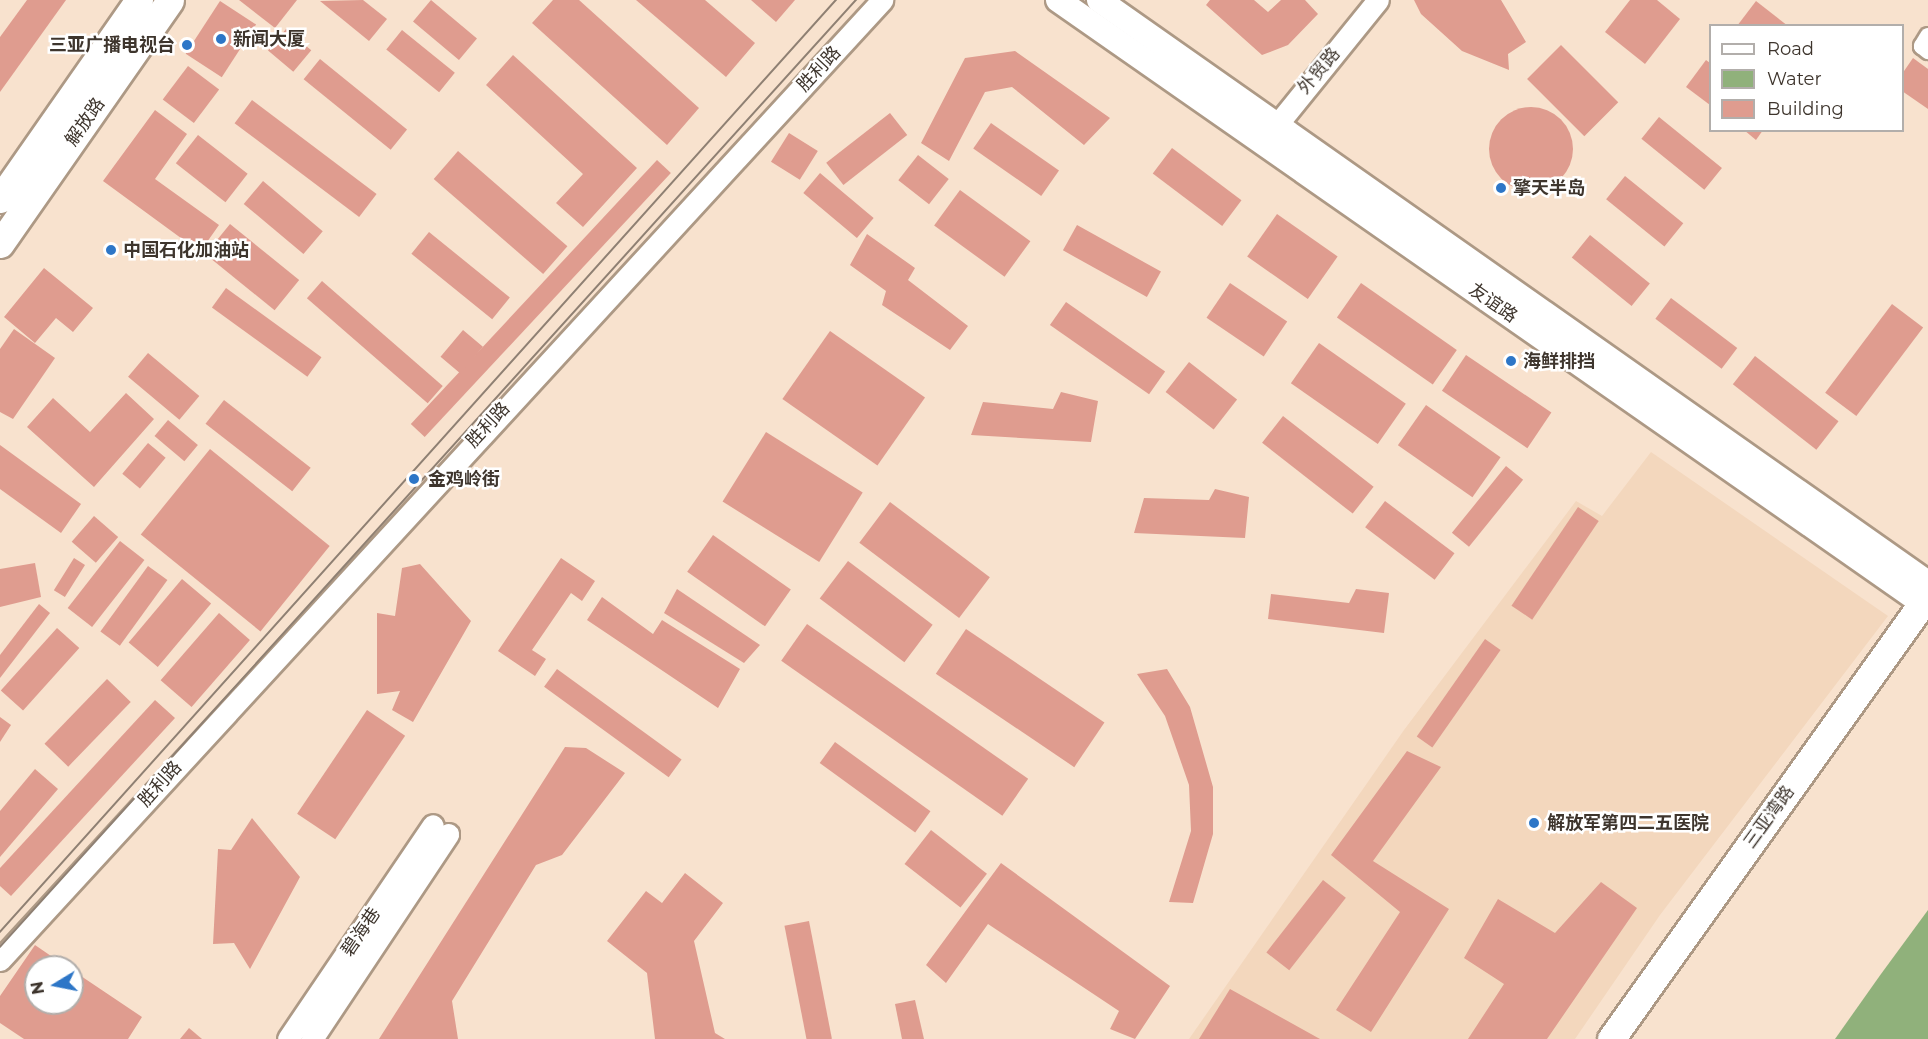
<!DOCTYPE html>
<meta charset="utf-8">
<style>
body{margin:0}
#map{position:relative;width:1928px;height:1039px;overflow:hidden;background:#f8e2ce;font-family:Montserrat,"Noto Sans SC",sans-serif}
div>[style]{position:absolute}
.built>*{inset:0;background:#f3d7bd}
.water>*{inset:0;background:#90b17b}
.building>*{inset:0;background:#df9c8f;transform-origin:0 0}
.round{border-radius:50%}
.roads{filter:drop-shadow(2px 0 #ad9985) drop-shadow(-2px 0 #ad9985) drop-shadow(0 2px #ad9985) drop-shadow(0 -2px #ad9985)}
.minor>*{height:16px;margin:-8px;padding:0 8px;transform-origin:8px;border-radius:8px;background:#fff}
.tertiary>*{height:21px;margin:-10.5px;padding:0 10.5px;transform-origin:10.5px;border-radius:10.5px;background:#fff}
.secondary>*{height:24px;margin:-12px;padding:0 12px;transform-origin:12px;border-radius:12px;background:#fff}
.primary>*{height:27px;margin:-13.5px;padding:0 13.5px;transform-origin:13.5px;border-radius:13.5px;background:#fff}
.tram>*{height:1.5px;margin:-0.75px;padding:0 0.75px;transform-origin:0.75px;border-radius:0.75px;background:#8f8073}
.dots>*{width:16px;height:16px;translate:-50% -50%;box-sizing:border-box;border:3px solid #fff;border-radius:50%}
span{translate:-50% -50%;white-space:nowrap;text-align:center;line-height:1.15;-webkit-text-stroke:5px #fff;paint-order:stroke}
.poi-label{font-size:18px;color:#3e352d;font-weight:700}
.left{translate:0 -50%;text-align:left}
.right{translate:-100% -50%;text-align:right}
.street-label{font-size:18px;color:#3e352d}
.legend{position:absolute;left:1709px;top:24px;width:195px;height:108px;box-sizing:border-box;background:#fff;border:2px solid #b2aeab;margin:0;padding:8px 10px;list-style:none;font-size:18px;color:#3e352d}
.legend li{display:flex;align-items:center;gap:12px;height:30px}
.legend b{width:30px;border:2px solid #b2aeab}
.north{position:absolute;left:24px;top:955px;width:60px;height:60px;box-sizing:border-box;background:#fff;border:2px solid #b2aeab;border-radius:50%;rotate:260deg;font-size:16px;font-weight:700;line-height:24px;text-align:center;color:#3e352d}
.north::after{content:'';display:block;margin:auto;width:21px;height:27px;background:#2d76c7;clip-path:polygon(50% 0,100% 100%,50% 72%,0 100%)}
</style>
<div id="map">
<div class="built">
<div style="clip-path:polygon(1651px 452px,1888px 616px,1660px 915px,1575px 1039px,1189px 1039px,1404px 730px,1576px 501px,1602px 516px)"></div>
</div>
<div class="water">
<div style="clip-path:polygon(1928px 910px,1928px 1039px,1835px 1039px,1881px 974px)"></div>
</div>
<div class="building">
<div style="clip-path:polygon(27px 0,66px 0,0 92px,0 37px)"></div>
<div style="clip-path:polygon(239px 0,297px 0,275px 28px)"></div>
<div style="clip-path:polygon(363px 0,387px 19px,369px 41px,320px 1px)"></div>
<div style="left:431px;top:0;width:60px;height:28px;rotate:40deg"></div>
<div style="clip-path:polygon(553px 0,579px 0,699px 108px,667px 145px,532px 23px)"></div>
<div style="clip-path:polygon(636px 0,705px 0,755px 43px,726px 77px)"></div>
<div style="clip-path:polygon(751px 0,795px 0,776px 22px)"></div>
<div style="clip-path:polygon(1210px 0,1254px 0,1268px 12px,1281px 0,1305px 0,1318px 14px,1288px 45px,1262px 55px,1206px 5px)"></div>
<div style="clip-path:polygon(1414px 0,1501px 0,1526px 42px,1508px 54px,1509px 70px,1462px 51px,1421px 14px)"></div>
<div style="clip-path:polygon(1630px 0,1657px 0,1680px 19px,1645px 64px,1605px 32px)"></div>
<div style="left:220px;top:1px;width:43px;height:63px;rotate:33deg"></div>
<div style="clip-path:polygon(1756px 1px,1788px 26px,1737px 26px)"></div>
<div style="left:286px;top:29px;width:33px;height:28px;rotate:40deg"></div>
<div style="left:402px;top:30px;width:68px;height:25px;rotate:39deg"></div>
<div style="left:1561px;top:45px;width:81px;height:48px;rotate:45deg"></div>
<div style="clip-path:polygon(1015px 51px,1110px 118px,1084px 145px,1012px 87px,985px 92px,949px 161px,921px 143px,965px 58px)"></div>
<div style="clip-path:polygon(513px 55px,637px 168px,583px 227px,556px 203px,583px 174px,486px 85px)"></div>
<div style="clip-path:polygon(1913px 58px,1928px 69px,1928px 109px,1902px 91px,1902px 74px)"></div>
<div style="left:320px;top:59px;width:112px;height:26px;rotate:39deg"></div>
<div style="clip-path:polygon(1706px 60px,1710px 63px,1710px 105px,1686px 87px)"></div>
<div style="left:188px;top:66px;width:39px;height:42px;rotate:37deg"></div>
<div style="left:252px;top:100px;width:156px;height:29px;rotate:37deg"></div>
<div class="round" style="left:1489px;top:107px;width:84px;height:84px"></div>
<div style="clip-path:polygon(155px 110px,187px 134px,155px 179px,219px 225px,200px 252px,103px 181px)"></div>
<div style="left:890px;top:113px;width:28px;height:81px;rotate:52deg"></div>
<div style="left:1659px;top:117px;width:81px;height:28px;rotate:39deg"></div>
<div style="left:991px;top:123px;width:83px;height:31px;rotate:35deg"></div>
<div style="clip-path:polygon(1744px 130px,1763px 130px,1756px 140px)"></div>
<div style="left:789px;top:133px;width:34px;height:34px;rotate:32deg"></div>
<div style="left:198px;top:135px;width:63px;height:36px;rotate:38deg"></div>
<div style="left:1172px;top:148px;width:87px;height:32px;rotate:37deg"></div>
<div style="left:458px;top:151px;width:145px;height:37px;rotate:41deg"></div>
<div style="left:918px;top:155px;width:39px;height:32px;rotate:38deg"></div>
<div style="left:657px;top:160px;width:19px;height:361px;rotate:43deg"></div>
<div style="left:820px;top:173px;width:70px;height:26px;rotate:40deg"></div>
<div style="left:1625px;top:176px;width:75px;height:30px;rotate:39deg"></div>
<div style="left:263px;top:181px;width:78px;height:30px;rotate:40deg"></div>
<div style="left:960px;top:190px;width:87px;height:44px;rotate:36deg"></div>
<div style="left:1277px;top:214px;width:74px;height:52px;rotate:35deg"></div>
<div style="left:230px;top:224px;width:89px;height:39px;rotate:39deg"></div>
<div style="left:1077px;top:225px;width:96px;height:29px;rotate:29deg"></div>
<div style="left:429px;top:232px;width:104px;height:28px;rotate:39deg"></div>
<div style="clip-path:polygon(867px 234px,915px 268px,908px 280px,968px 326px,950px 350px,882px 305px,886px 291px,850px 265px)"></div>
<div style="left:1590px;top:235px;width:77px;height:29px;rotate:39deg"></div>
<div style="clip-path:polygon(44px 268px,93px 308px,73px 332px,56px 318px,35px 343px,4px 317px)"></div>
<div style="left:322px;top:281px;width:160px;height:23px;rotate:41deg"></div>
<div style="left:1230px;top:283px;width:69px;height:42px;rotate:34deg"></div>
<div style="left:1361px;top:283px;width:117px;height:42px;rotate:35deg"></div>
<div style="left:226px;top:288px;width:118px;height:24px;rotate:36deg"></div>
<div style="left:1671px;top:298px;width:83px;height:26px;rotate:37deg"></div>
<div style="left:1066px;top:302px;width:121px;height:28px;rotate:35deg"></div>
<div style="left:1892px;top:304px;width:39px;height:111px;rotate:37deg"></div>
<div style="clip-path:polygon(14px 329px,55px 358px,13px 419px,0 412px,0 349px)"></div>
<div style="left:463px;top:330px;width:26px;height:35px;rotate:40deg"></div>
<div style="left:830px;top:331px;width:116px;height:83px;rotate:35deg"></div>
<div style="left:1319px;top:343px;width:106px;height:49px;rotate:35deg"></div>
<div style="left:148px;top:353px;width:67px;height:31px;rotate:40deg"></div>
<div style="left:1466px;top:355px;width:103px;height:43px;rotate:34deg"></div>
<div style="left:1755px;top:356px;width:106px;height:36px;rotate:38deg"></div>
<div style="left:1189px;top:362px;width:61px;height:38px;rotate:38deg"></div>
<div style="clip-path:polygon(1061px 392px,1098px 401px,1091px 442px,971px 435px,983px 402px,1053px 409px)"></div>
<div style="clip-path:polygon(126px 393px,154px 419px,94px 487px,27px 427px,53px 398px,90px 432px)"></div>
<div style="left:224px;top:400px;width:110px;height:30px;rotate:38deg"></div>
<div style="left:1426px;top:405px;width:91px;height:49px;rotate:35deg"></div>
<div style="left:1283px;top:416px;width:115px;height:34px;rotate:38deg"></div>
<div style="left:168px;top:420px;width:39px;height:21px;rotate:40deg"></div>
<div style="left:766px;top:432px;width:114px;height:82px;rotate:32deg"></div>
<div style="left:148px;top:443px;width:23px;height:40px;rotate:40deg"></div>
<div style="clip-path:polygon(0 445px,81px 504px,61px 533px,0 489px)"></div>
<div style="left:210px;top:449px;width:154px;height:110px;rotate:39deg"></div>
<div style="left:1506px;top:466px;width:22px;height:86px;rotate:39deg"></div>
<div style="clip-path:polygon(1215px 489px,1249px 497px,1245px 538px,1134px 533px,1144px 498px,1209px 500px)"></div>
<div style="left:1385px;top:501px;width:87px;height:33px;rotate:37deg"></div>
<div style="left:890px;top:502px;width:125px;height:51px;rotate:37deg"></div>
<div style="left:1578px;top:507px;width:25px;height:119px;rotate:34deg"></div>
<div style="left:94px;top:516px;width:32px;height:34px;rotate:41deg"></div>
<div style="left:713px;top:535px;width:95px;height:45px;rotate:35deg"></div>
<div style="left:120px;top:541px;width:31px;height:85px;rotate:38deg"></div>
<div style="left:74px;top:558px;width:13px;height:38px;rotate:32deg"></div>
<div style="clip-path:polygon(561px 558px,595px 581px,582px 601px,571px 593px,532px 650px,546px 659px,535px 676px,498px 651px)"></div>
<div style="left:848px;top:561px;width:106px;height:47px;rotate:37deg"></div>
<div style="clip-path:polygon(35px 563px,41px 597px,0 607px,0 569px)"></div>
<div style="clip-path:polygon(420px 564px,471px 621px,413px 722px,392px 710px,400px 691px,377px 694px,377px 613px,395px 616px,402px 568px)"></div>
<div style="left:148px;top:566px;width:24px;height:81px;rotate:36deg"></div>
<div style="left:182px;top:579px;width:38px;height:83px;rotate:40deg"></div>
<div style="clip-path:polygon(677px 589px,760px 645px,744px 663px,664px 613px)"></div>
<div style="clip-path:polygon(1356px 589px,1389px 593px,1384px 633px,1268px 619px,1271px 594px,1349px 603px)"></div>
<div style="clip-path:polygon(602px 597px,653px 634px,662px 620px,740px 669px,718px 708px,587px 620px)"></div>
<div style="clip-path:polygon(39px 604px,50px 613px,0 678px,0 655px)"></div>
<div style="left:219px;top:613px;width:41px;height:89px;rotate:41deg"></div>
<div style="left:807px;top:624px;width:270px;height:45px;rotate:35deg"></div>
<div style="left:57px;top:628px;width:30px;height:84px;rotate:42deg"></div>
<div style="left:966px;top:629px;width:167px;height:54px;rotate:34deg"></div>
<div style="left:1485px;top:639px;width:19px;height:119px;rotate:35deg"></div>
<div style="left:557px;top:669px;width:154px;height:22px;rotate:36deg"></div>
<div style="clip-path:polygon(1167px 669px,1190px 707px,1213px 787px,1213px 834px,1193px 903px,1169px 902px,1191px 831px,1189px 785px,1165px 716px,1137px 674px)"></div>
<div style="left:107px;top:679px;width:33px;height:90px;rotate:44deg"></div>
<div style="clip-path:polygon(155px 700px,175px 718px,11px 896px,0 886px,0 868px)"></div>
<div style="left:367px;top:710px;width:46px;height:125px;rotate:34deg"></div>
<div style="clip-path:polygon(0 717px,11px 725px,0 742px)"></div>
<div style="left:835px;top:742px;width:118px;height:26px;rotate:36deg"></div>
<div style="clip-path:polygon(565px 747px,586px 748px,625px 773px,562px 855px,536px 865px,452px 1001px,458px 1039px,379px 1039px)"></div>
<div style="clip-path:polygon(1407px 751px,1441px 767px,1373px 861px,1449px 909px,1371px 1032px,1336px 1010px,1400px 912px,1331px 855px)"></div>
<div style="clip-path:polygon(35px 769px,58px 789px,0 857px,0 811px)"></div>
<div style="clip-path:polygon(252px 818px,300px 877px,250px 969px,234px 943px,213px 944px,218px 849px,231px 850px)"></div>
<div style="left:931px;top:830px;width:71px;height:43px;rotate:38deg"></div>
<div style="clip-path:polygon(1001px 863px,1170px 986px,1135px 1039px,1110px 1029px,1119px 1011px,988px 924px,946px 983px,926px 965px)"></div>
<div style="clip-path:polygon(685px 873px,723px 903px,694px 941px,715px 1033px,725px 1039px,655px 1039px,647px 973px,607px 941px,646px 891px,662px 903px)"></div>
<div style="left:1323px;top:880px;width:29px;height:92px;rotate:38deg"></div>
<div style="clip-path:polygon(1601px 882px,1637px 908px,1547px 1039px,1468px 1039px,1504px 984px,1464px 958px,1498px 899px,1555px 933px)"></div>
<div style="left:809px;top:921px;width:120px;height:25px;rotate:79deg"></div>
<div style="clip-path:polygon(35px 945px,67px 967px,36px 967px,36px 1003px,72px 1003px,72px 970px,142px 1017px,128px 1039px,24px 1039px,0 1023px,0 996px)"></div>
<div style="clip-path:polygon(1230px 989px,1320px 1039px,1199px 1039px)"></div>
<div style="clip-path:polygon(915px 1000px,924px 1039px,902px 1039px,895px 1004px)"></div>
<div style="clip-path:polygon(189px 1028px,202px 1039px,180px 1039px)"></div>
</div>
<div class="roads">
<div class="minor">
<div style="left:1928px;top:36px;width:12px;rotate:121deg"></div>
<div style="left:1922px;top:46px;width:8px;rotate:40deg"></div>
</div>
<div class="tertiary">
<div style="left:1267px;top:137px;width:176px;rotate:-51deg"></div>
<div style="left:0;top:960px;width:1304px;rotate:-47.42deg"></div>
<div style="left:288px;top:1039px;width:258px;rotate:-55.9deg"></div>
<div style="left:312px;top:1039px;width:246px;rotate:-56.4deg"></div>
</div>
<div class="secondary">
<div style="left:1058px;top:0;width:1061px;rotate:34.9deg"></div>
<div style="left:1099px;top:0;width:1013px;rotate:35.12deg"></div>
</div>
<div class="primary">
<div style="left:0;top:199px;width:243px;rotate:-55.1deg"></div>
<div style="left:0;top:244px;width:297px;rotate:-55.1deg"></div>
<div style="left:1611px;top:1039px;width:546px;rotate:-54.47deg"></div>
</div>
</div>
<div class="tram">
<div style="left:0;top:932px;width:1252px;rotate:-48.11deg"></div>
<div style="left:0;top:947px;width:1277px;rotate:-47.89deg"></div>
</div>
<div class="dots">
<div style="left:221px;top:39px;background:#2d76c7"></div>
<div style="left:187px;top:45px;background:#2d76c7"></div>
<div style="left:1501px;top:188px;background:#2d76c7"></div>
<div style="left:111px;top:250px;background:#2d76c7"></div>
<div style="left:1511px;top:361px;background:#2d76c7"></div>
<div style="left:414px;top:479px;background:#2d76c7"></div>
<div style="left:1534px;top:823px;background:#2d76c7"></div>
</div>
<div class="poi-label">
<span class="left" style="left:233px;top:39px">新闻大厦</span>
<span class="right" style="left:175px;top:45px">三亚广播电视台</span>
<span class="left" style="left:1513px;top:188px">擎天半岛</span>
<span class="left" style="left:123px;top:250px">中国石化加油站</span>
<span class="left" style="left:1523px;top:361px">海鲜排挡</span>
<span class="left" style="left:428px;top:479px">金鸡岭街</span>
<span class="left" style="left:1547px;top:823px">解放军第四二五医院</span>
</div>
<div class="street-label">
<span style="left:819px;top:69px;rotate:-47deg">胜利路</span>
<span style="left:1319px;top:71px;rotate:-50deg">外贸路</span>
<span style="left:85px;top:122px;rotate:-55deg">解放路</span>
<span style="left:1493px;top:303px;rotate:35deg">友谊路</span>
<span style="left:488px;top:425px;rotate:-47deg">胜利路</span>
<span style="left:160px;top:784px;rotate:-48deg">胜利路</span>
<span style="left:1769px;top:817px;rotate:-54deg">三亚湾路</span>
<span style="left:361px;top:932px;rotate:-56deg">碧海巷</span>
</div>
<ul class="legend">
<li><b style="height:8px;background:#fff"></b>Road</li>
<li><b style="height:16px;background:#90b17b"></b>Water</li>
<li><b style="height:16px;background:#df9c8f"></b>Building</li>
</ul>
<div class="north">N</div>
</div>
